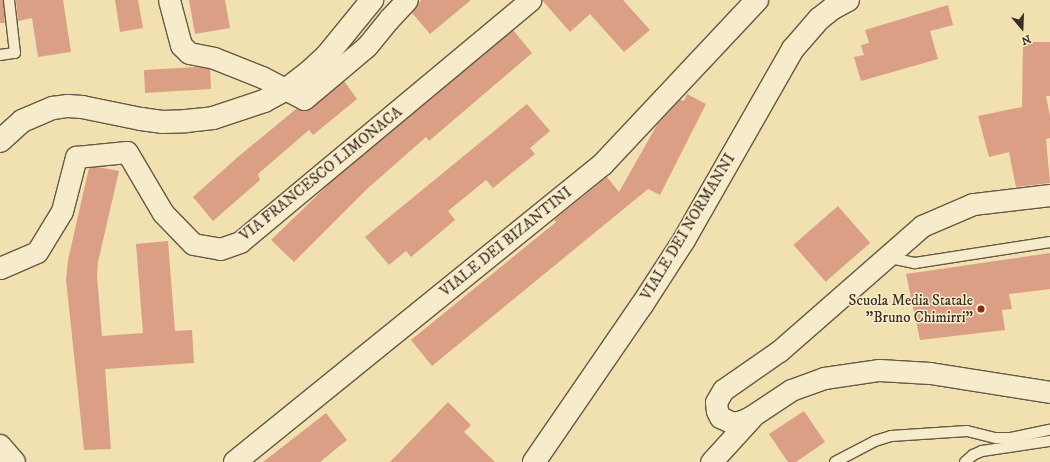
<!DOCTYPE html>
<style>
body{margin:0}
#map{position:relative;width:1050px;height:462px;overflow:hidden;background:#f1e1b1;font-family:"IM FELL DW Pica",serif}
div>[style]{position:absolute}
.building>*{inset:0;background:#da9f84;transform-origin:0 0}
.roads{filter:drop-shadow(1px 0 #675944) drop-shadow(-1px 0 #675944) drop-shadow(0 1px #675944) drop-shadow(0 -1px #675944)}
.lane>*{height:10px;margin:-5px;padding:0 5px;transform-origin:5px;border-radius:5px;background:#f6eccc}
.street>*{height:21px;margin:-10.5px;padding:0 10.5px;transform-origin:10.5px;border-radius:10.5px;background:#f6eccc}
.secondary>*{height:22px;margin:-11px;padding:0 11px;transform-origin:11px;border-radius:11px;background:#f6eccc}
.dots>*{width:11px;height:11px;translate:-50% -50%;box-sizing:border-box;border:2px solid #f6eccc;border-radius:50%}
span{translate:-50% -50%;white-space:nowrap;text-align:center;line-height:1.15;-webkit-text-stroke:3px #f6eccc;paint-order:stroke}
.street-label{font-size:15px;color:#392c20}
.poi-label{font-size:15px;color:#392c20}
.right{translate:-100% -50%;text-align:right}
.north{position:absolute;left:1002px;top:8px;width:40px;height:40px;-webkit-text-stroke:3px #f6eccc;paint-order:stroke;rotate:161deg;font-size:11px;font-weight:700;line-height:16px;text-align:center;color:#392c20}
.north::after{content:'';display:block;margin:auto;width:14px;height:18px;background:#392c20;clip-path:polygon(50% 0,100% 100%,50% 72%,0 100%)}
</style>
<div id="map">
<div class="building">
<div style="clip-path:polygon(0 0,3px 0,5px 23px,0 23px)"></div>
<div style="clip-path:polygon(16px 0,63px 0,71px 52px,38px 57px,32px 18px,18px 21px)"></div>
<div style="clip-path:polygon(115px 0,138px 0,143px 28px,120px 32px)"></div>
<div style="clip-path:polygon(189px 0,225px 0,230px 28px,195px 34px)"></div>
<div style="clip-path:polygon(421px 0,471px 0,430px 34px,412px 13px)"></div>
<div style="clip-path:polygon(542px 0,623px 0,650px 30px,624px 52px,590px 14px,570px 32px)"></div>
<div style="clip-path:polygon(948px 5px,953px 25px,930px 31px,938px 59px,861px 81px,854px 57px,864px 55px,861px 45px,869px 43px,865px 30px)"></div>
<div style="clip-path:polygon(513px 30px,532px 53px,429px 141px,426px 137px,367px 189px,294px 262px,271px 240px,332px 181px)"></div>
<div style="clip-path:polygon(1023px 42px,1050px 42px,1050px 96px,1046px 96px,1050px 116px,1050px 138px,1046px 139px,1050px 183px,1016px 187px,1009px 152px,989px 157px,978px 116px,1022px 107px)"></div>
<div style="clip-path:polygon(198px 67px,210px 69px,211px 89px,145px 93px,144px 70px)"></div>
<div style="clip-path:polygon(344px 81px,357px 99px,313px 135px,309px 130px,258px 174px,260px 180px,213px 221px,193px 197px,239px 156px,296px 109px,305px 111px,311px 108px)"></div>
<div style="clip-path:polygon(687px 94px,706px 104px,660px 195px,648px 189px,432px 366px,411px 340px,556px 222px,554px 220px,607px 177px,619px 192px,657px 125px,680px 100px,684px 101px)"></div>
<div style="clip-path:polygon(527px 104px,550px 131px,530px 148px,535px 154px,493px 188px,486px 180px,448px 211px,455px 220px,411px 257px,406px 251px,389px 265px,365px 237px)"></div>
<div style="clip-path:polygon(98px 167px,119px 171px,98px 262px,97px 276px,102px 336px,143px 333px,136px 244px,168px 241px,175px 331px,192px 330px,194px 363px,105px 369px,111px 449px,84px 450px,66px 279px,68px 260px,89px 168px)"></div>
<div style="left:838px;top:206px;width:49px;height:59px;rotate:49deg"></div>
<div style="clip-path:polygon(1050px 253px,1050px 289px,1009px 294px,1012px 309px,1002px 310px,1005px 330px,920px 340px,906px 274px)"></div>
<div style="clip-path:polygon(448px 402px,471px 425px,464px 432px,495px 462px,390px 462px)"></div>
<div style="clip-path:polygon(804px 411px,825px 442px,796px 462px,788px 462px,769px 434px)"></div>
<div style="clip-path:polygon(326px 413px,347px 440px,320px 462px,263px 462px)"></div>
</div>
<div class="roads">
<div class="lane">
<div style="left:0;top:55px;width:15px;rotate:-8deg"></div>
<div style="left:15px;top:53px;width:53px;rotate:-96.5deg"></div>
<div style="left:886px;top:257px;width:30px;rotate:12deg"></div>
<div style="left:915px;top:263px;width:137px;rotate:-8.8deg"></div>
<div style="left:835px;top:462px;width:45px;rotate:-27.7deg"></div>
<div style="left:875px;top:441px;width:17px;rotate:-17deg"></div>
<div style="left:891px;top:436px;width:76px;rotate:-3.8deg"></div>
<div style="left:967px;top:431px;width:30px;rotate:14deg"></div>
<div style="left:996px;top:438px;width:15px"></div>
<div style="left:1011px;top:438px;width:40px;rotate:-12deg"></div>
<div style="left:965px;top:462px;width:11px;rotate:-41deg"></div>
<div style="left:973px;top:455px;width:10px;rotate:-24deg"></div>
<div style="left:982px;top:451px;width:69px;rotate:-8.4deg"></div>
</div>
<div class="street">
<div style="left:169px;top:0;width:47px;rotate:75.1deg"></div>
<div style="left:181px;top:45px;width:11px;rotate:45deg"></div>
<div style="left:189px;top:53px;width:25px;rotate:11deg"></div>
<div style="left:214px;top:58px;width:52px;rotate:21.6deg"></div>
<div style="left:262px;top:77px;width:47px;rotate:27.6deg"></div>
<div style="left:304px;top:99px;width:82px;rotate:-40.1deg"></div>
<div style="left:367px;top:46px;width:35px;rotate:-51deg"></div>
<div style="left:389px;top:19px;width:26px;rotate:-47deg"></div>
<div style="left:1050px;top:195px;width:78px;rotate:173.3deg"></div>
<div style="left:973px;top:204px;width:56px;rotate:156.7deg"></div>
<div style="left:922px;top:226px;width:190px;rotate:138.8deg"></div>
<div style="left:779px;top:351px;width:68px;rotate:145.1deg"></div>
<div style="left:723px;top:390px;width:14px;rotate:120deg"></div>
<div style="left:716px;top:402px;width:9px;rotate:84deg"></div>
<div style="left:717px;top:411px;width:7px;rotate:63deg"></div>
<div style="left:720px;top:417px;width:14px;rotate:25deg"></div>
<div style="left:733px;top:423px;width:9px;rotate:-13deg"></div>
<div style="left:742px;top:421px;width:11px;rotate:-27deg"></div>
<div style="left:752px;top:416px;width:47px;rotate:-33.7deg"></div>
<div style="left:791px;top:390px;width:35px;rotate:-20deg"></div>
<div style="left:824px;top:378px;width:56px;rotate:-8.3deg"></div>
<div style="left:879px;top:370px;width:51px;rotate:3.4deg"></div>
<div style="left:930px;top:373px;width:121px;rotate:9deg"></div>
<div style="left:0;top:268px;width:40px;rotate:-23.4deg"></div>
<div style="left:37px;top:252px;width:48px;rotate:-58.6deg"></div>
<div style="left:62px;top:211px;width:56px;rotate:-75.5deg"></div>
<div style="left:76px;top:157px;width:51px;rotate:-5.6deg"></div>
<div style="left:127px;top:152px;width:71px;rotate:59.5deg"></div>
<div style="left:163px;top:213px;width:43px;rotate:45.9deg"></div>
<div style="left:193px;top:244px;width:27px;rotate:10deg"></div>
<div style="left:220px;top:249px;width:21px;rotate:-19deg"></div>
<div style="left:240px;top:242px;width:378px;rotate:-39.8deg"></div>
<div style="left:711px;top:462px;width:61px;rotate:-47.7deg"></div>
</div>
<div class="secondary">
<div style="left:0;top:141px;width:30px;rotate:-42deg"></div>
<div style="left:22px;top:121px;width:34px;rotate:-23deg"></div>
<div style="left:53px;top:108px;width:15px;rotate:-8deg"></div>
<div style="left:68px;top:106px;width:14px;rotate:4deg"></div>
<div style="left:82px;top:107px;width:60px;rotate:11.5deg"></div>
<div style="left:141px;top:119px;width:21px;rotate:8deg"></div>
<div style="left:162px;top:122px;width:24px;rotate:-2deg"></div>
<div style="left:186px;top:121px;width:27px;rotate:-6deg"></div>
<div style="left:213px;top:118px;width:54px;rotate:-18.4deg"></div>
<div style="left:264px;top:101px;width:26px;rotate:-28deg"></div>
<div style="left:287px;top:89px;width:29px;rotate:-38deg"></div>
<div style="left:310px;top:71px;width:25px;rotate:-43deg"></div>
<div style="left:328px;top:54px;width:70px;rotate:-50.8deg"></div>
<div style="left:0;top:446px;width:21px;rotate:49deg"></div>
<div style="left:235px;top:462px;width:474px;rotate:-39deg"></div>
<div style="left:603px;top:164px;width:225px;rotate:-46.8deg"></div>
<div style="left:534px;top:462px;width:191px;rotate:-55.5deg"></div>
<div style="left:642px;top:305px;width:77px;rotate:-57.1deg"></div>
<div style="left:684px;top:240px;width:220px;rotate:-60.3deg"></div>
<div style="left:793px;top:49px;width:40px;rotate:-49deg"></div>
<div style="left:819px;top:19px;width:18px;rotate:-38deg"></div>
<div style="left:833px;top:8px;width:17px;rotate:-28deg"></div>
</div>
</div>
<div class="dots">
<div style="left:981px;top:309px;background:#8f2418"></div>
</div>
<div class="street-label">
<span style="left:321px;top:174px;rotate:-39deg">VIA FRANCESCO LIMONACA</span>
<span style="left:688px;top:227px;rotate:-59deg">VIALE DEI NORMANNI</span>
<span style="left:506px;top:242px;rotate:-39deg">VIALE DEI BIZANTINI</span>
</div>
<div class="poi-label">
<span class="right" style="left:973px;top:309px">Scuola Media Statale<br>"Bruno Chimirri"</span>
</div>
<div class="north">N</div>
</div>
